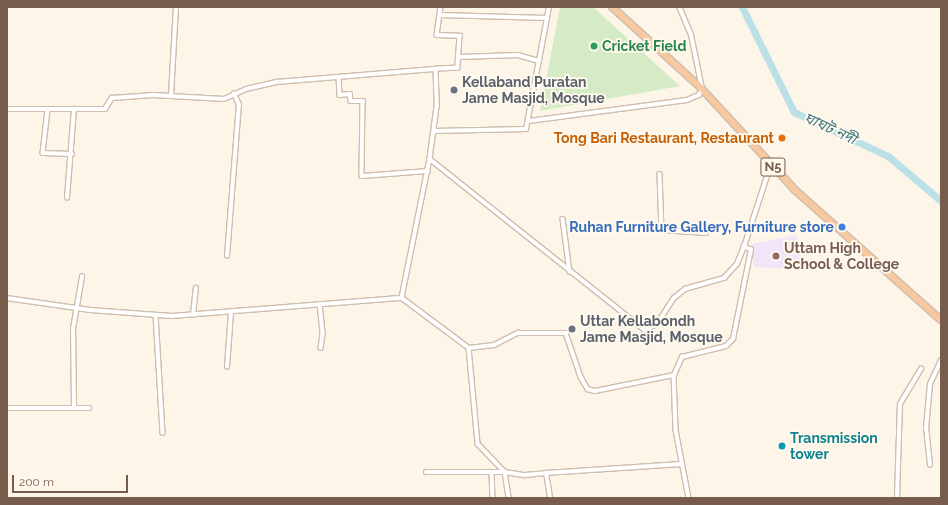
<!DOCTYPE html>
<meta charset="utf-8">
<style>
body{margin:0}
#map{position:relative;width:948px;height:505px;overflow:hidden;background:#fdf5e8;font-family:Raleway,"Noto Sans Bengali",sans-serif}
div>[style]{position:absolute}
.education>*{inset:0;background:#f2e4f9}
.green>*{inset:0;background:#d4ebc6}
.river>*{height:7px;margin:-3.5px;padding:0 3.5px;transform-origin:3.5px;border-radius:3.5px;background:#bce0e7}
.roads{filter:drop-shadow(1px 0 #cfbdad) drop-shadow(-1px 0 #cfbdad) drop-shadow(0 1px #cfbdad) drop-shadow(0 -1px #cfbdad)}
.minor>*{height:3.5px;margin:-1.75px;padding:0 1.75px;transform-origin:1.75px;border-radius:1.75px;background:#fff}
.trunk>*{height:6px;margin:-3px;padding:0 3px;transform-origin:3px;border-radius:3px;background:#f8c9a0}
.dots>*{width:11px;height:11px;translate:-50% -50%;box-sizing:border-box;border:2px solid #fff9ee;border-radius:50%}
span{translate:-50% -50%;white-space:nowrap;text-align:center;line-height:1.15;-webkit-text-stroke:3.5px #fff9ee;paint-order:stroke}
.shield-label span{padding:1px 3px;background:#fff9ee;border:1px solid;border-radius:3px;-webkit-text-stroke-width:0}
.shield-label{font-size:13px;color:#775c4b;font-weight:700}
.leisure-label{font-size:14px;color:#27864d;font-weight:700}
.left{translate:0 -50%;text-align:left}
.worship-label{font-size:14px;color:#5b616d;font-weight:700}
.food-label{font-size:14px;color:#c56008;font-weight:700}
.right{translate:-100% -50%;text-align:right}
.shop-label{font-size:14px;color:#366cbe;font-weight:700}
.education-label{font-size:14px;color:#785e54;font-weight:700}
.culture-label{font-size:14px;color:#0d838f;font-weight:700}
.water-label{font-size:15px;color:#427783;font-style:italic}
.frame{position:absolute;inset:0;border:8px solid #775c4b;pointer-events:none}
.scale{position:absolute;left:12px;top:475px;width:116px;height:18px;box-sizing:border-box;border:2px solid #775c4b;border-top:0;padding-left:5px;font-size:12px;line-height:14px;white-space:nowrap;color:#775c4b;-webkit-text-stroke:3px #fff9ee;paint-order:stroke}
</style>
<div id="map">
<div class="education">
<div style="clip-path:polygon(796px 235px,803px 269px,754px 267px,752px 244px)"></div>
</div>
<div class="green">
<div style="clip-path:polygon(560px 7px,593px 7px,680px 86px,540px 111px)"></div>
</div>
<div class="river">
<div style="left:742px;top:7px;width:117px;rotate:63.7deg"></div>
<div style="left:794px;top:112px;width:104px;rotate:25.1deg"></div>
<div style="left:888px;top:156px;width:70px;rotate:40.3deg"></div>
</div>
<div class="roads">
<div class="minor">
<div style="left:441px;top:7px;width:28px;rotate:98deg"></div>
<div style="left:437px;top:35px;width:23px;rotate:2deg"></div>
<div style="left:460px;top:36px;width:32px;rotate:94deg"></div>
<div style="left:458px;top:68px;width:22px;rotate:177deg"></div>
<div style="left:436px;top:69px;width:38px;rotate:88deg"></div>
<div style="left:437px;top:107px;width:52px;rotate:97.7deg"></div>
<div style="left:430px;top:159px;width:142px;rotate:101.4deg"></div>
<div style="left:402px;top:298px;width:84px;rotate:36.7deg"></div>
<div style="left:469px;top:348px;width:25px;rotate:-7deg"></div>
<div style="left:494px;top:345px;width:27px;rotate:-27deg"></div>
<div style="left:518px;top:333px;width:48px"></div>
<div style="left:566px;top:333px;width:46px;rotate:71.2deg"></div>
<div style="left:581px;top:377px;width:14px;rotate:60deg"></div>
<div style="left:588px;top:389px;width:7px;rotate:16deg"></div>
<div style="left:595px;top:391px;width:81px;rotate:-11.4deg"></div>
<div style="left:674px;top:375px;width:20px;rotate:-66deg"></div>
<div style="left:682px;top:357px;width:45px;rotate:-14deg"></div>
<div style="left:726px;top:346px;width:10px;rotate:-45deg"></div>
<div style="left:733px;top:339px;width:91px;rotate:-78.6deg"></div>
<div style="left:751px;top:250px;width:8px;rotate:-157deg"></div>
<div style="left:744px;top:247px;width:87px;rotate:-72deg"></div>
<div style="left:440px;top:15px;width:107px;rotate:1.6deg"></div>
<div style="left:547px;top:18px;width:11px;rotate:-80deg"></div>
<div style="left:459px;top:57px;width:59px;rotate:-1.9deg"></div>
<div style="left:518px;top:55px;width:22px;rotate:16deg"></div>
<div style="left:339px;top:77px;width:18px;rotate:87deg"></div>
<div style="left:340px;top:95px;width:10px;rotate:-6deg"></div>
<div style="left:350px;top:94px;width:7px;rotate:82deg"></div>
<div style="left:351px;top:101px;width:12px"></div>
<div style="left:363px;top:101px;width:75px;rotate:90.8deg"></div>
<div style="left:362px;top:176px;width:66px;rotate:-4.3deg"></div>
<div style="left:171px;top:96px;width:89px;rotate:-86.8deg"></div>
<div style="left:7px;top:109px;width:98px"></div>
<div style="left:105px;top:109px;width:13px;rotate:-58deg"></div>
<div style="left:112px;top:98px;width:41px;rotate:-4.2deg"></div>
<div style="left:153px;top:95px;width:71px;rotate:3.2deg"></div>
<div style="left:224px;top:99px;width:24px;rotate:-24deg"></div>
<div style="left:246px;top:89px;width:32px;rotate:-13deg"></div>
<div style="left:277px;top:82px;width:160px;rotate:-4.7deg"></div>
<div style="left:48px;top:110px;width:43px;rotate:96.6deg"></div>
<div style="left:43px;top:153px;width:29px;rotate:2deg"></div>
<div style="left:529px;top:121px;width:159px;rotate:-7.6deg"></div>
<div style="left:687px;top:100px;width:13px;rotate:-23deg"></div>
<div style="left:699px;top:95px;width:7px;rotate:-63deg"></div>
<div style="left:702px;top:89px;width:55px;rotate:-101.5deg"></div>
<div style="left:691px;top:35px;width:30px;rotate:-113deg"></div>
<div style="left:434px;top:131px;width:92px;rotate:-1.2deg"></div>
<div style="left:526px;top:129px;width:113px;rotate:-79.3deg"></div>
<div style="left:430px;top:159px;width:275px;rotate:38.5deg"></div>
<div style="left:645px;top:330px;width:13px;rotate:-27deg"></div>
<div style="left:657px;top:324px;width:31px;rotate:-57deg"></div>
<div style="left:674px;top:298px;width:14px;rotate:-39deg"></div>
<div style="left:685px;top:289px;width:41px;rotate:-15.8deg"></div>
<div style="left:724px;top:278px;width:19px;rotate:-47deg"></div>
<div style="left:737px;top:264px;width:18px;rotate:-68deg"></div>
<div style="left:660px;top:174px;width:56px;rotate:88deg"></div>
<div style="left:662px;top:230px;width:44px;rotate:3.9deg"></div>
<div style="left:67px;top:198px;width:89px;rotate:-85.5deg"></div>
<div style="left:563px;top:219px;width:53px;rotate:82.5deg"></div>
<div style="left:227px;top:256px;width:151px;rotate:-85.5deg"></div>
<div style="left:239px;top:105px;width:12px;rotate:-114deg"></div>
<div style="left:7px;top:298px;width:84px;rotate:8.2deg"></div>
<div style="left:90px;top:310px;width:82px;rotate:4.2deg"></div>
<div style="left:172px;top:316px;width:231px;rotate:-4.5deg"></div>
<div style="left:320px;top:304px;width:30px;rotate:84deg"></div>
<div style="left:323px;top:334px;width:14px;rotate:98deg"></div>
<div style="left:156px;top:315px;width:118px;rotate:86.6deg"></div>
<div style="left:193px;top:315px;width:27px;rotate:-84deg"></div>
<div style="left:469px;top:348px;width:96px;rotate:84.6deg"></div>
<div style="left:478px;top:444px;width:39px;rotate:46deg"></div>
<div style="left:505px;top:472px;width:20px;rotate:9deg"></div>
<div style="left:525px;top:475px;width:21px;rotate:-5deg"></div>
<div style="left:227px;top:367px;width:55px;rotate:-85.8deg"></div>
<div style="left:674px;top:375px;width:55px;rotate:87.9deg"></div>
<div style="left:676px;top:430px;width:69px;rotate:79.2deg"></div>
<div style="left:7px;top:408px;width:82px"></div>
<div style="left:74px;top:408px;width:79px;rotate:-90.7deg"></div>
<div style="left:73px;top:329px;width:53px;rotate:-80.2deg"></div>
<div style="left:930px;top:465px;width:36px;rotate:-96deg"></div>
<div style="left:926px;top:429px;width:45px;rotate:-84.9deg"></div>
<div style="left:930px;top:384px;width:26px;rotate:-65deg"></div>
<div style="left:426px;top:472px;width:79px"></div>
<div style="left:505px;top:472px;width:26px;rotate:81deg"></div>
<div style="left:492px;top:472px;width:26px;rotate:88deg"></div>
<div style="left:550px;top:498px;width:25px;rotate:-99deg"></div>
<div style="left:546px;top:473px;width:135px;rotate:-3.8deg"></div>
<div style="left:897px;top:498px;width:94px;rotate:-88.2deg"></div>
<div style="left:900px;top:404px;width:41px;rotate:-59deg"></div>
</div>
<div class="trunk">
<div style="left:612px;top:7px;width:119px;rotate:42.3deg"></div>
<div style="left:700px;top:87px;width:140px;rotate:47.3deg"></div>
<div style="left:795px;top:190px;width:195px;rotate:41.7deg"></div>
</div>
</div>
<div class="dots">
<div style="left:594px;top:46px;background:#2e9e5b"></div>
<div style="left:454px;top:90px;background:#6b7280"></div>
<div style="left:782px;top:138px;background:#e8710a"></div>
<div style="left:842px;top:227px;background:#3f7fe0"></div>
<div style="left:776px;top:256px;background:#8d6e63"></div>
<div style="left:572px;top:329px;background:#6b7280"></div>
<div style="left:782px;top:446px;background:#0f9aa8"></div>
</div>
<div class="shield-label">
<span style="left:773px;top:167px">N5</span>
</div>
<div class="leisure-label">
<span class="left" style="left:602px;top:46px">Cricket Field</span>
</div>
<div class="worship-label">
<span class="left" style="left:462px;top:90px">Kellaband Puratan<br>Jame Masjid, Mosque</span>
<span class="left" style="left:580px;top:329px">Uttar Kellabondh<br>Jame Masjid, Mosque</span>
</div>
<div class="food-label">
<span class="right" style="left:774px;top:138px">Tong Bari Restaurant, Restaurant</span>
</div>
<div class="shop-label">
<span class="right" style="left:834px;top:227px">Ruhan Furniture Gallery, Furniture store</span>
</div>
<div class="education-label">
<span class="left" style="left:784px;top:256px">Uttam High<br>School &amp; College</span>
</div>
<div class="culture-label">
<span class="left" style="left:790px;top:446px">Transmission<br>tower</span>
</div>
<div class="water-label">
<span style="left:830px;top:129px;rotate:25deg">ঘাঘট নদী</span>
</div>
<div class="frame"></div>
<div class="scale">200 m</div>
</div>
